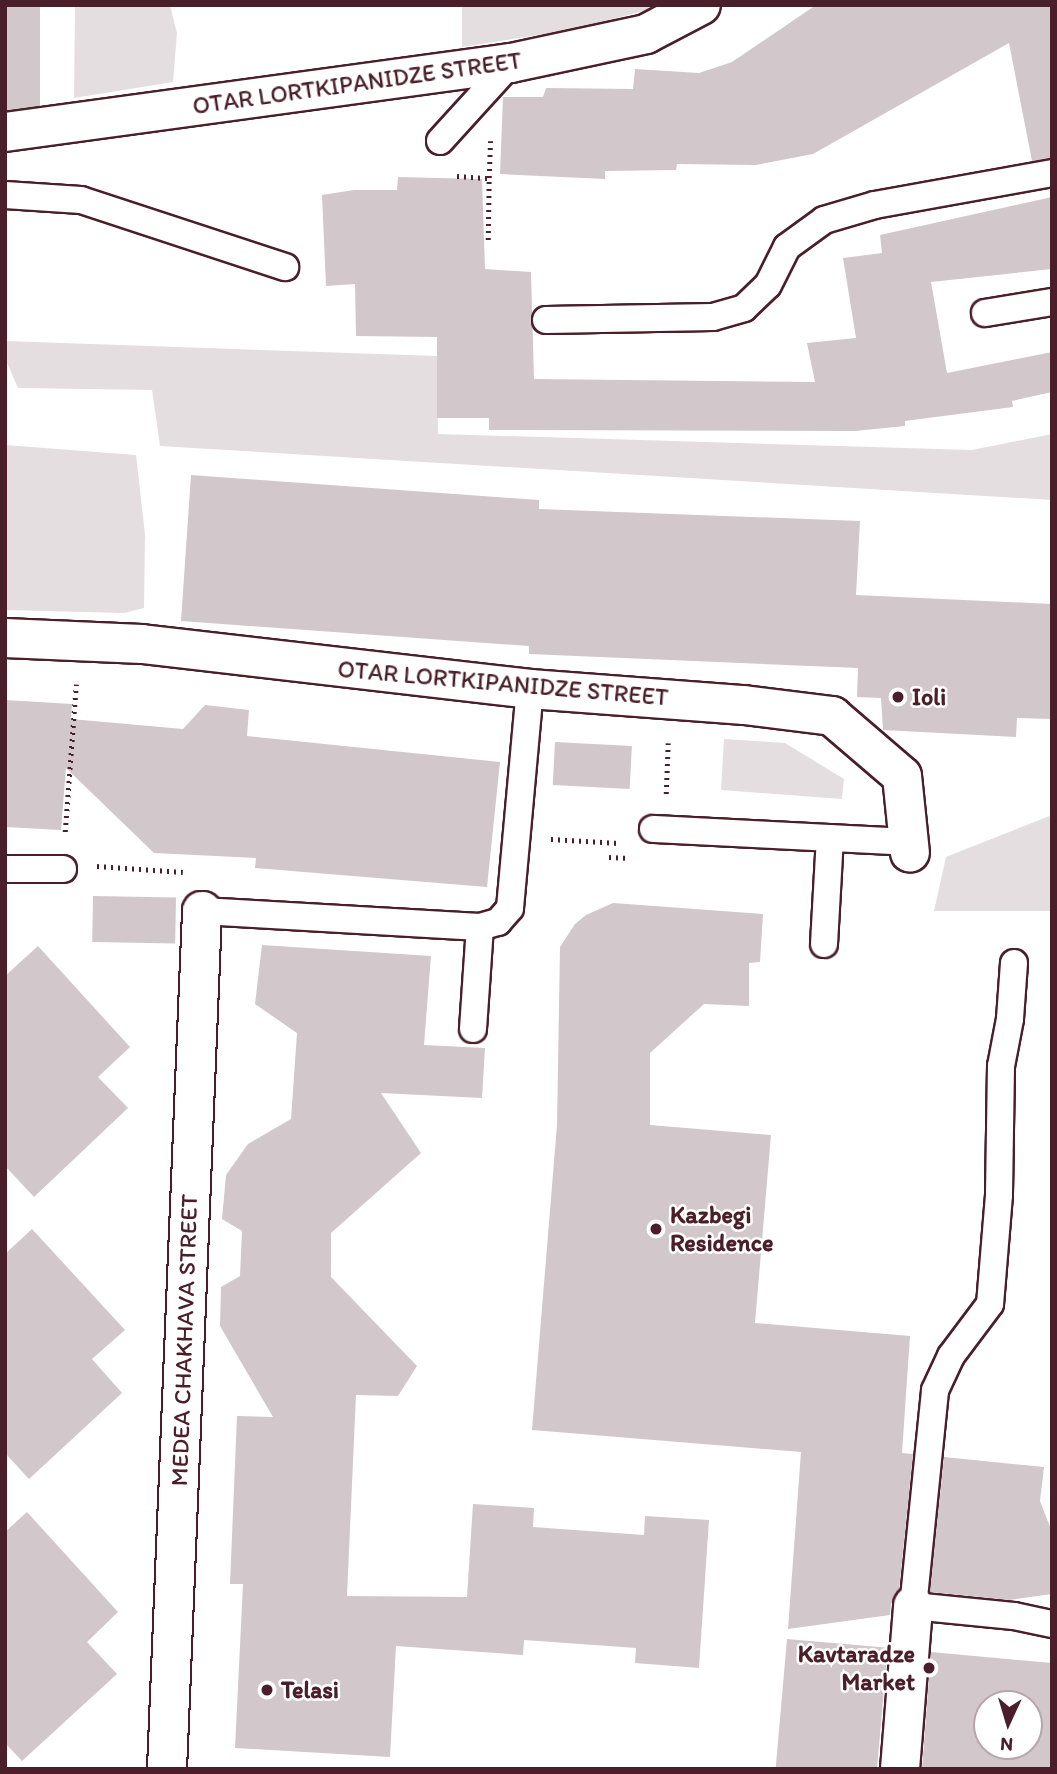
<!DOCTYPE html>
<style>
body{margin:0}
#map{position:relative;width:1057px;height:1774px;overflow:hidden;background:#fff;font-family:Itim,sans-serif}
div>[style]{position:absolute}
.green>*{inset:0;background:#e5dee0}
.building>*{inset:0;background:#d2c7cb;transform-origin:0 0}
.path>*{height:4.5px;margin-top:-2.25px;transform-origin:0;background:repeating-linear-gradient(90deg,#4a1f2b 0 2px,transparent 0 7px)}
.roads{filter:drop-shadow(2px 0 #4a1f2b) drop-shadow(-2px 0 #4a1f2b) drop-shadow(0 2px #4a1f2b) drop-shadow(0 -2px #4a1f2b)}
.service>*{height:26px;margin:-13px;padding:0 13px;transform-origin:13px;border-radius:13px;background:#fff}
.minor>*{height:38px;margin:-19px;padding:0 19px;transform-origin:19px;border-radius:19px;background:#fff}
.dots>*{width:19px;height:19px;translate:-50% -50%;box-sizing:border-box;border:4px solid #fff;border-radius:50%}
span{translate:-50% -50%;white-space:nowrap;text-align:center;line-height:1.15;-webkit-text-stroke:5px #fff;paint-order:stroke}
.street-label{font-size:24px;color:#4a1f2b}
.poi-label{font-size:24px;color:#4a1f2b;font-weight:700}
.left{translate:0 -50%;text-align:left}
.right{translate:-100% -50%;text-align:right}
.frame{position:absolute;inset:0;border:7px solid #4a1f2b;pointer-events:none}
.north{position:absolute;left:973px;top:1690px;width:70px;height:70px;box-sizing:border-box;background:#fff;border:2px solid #b7a5aa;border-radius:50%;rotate:184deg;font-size:19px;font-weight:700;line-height:28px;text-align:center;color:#4a1f2b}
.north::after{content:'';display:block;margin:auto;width:24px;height:32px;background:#4a1f2b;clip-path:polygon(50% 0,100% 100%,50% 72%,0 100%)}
</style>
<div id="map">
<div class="green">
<div style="clip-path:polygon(75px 5px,170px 5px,177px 33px,173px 82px,74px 98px)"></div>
<div style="clip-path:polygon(462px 5px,594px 6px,665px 5px,576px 29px,462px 47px)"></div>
<div style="clip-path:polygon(5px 341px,437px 356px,438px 434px,972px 450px,1052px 434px,1052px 500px,160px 446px,152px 390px,18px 388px,5px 358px)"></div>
<div style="clip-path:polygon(5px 445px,136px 455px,145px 534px,144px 608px,124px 613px,5px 610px)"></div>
<div style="clip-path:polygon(724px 739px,785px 743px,844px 779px,842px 799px,721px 790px)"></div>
<div style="clip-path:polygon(1052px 815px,1052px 911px,934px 911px,946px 857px)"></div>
</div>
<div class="building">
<div style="left:5px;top:5px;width:35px;height:105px"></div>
<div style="clip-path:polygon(816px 5px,1052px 5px,1052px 158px,1032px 161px,1009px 43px,813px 154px,756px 165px,677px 164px,676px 170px,605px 171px,605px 179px,500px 174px,503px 97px,543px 97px,546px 88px,633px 89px,635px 69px,699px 73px,732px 62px)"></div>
<div style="clip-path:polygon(398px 177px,482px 179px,485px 269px,531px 272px,534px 379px,815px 382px,807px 343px,856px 338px,843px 258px,882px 253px,880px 235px,1052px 197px,1052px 269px,931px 282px,947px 373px,1052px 352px,1052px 392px,1012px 401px,1013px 407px,905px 421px,905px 426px,855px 431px,489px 430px,489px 418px,437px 418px,437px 337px,356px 336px,355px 284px,326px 286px,322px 195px,354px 190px,397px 190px)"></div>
<div style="clip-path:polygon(191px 475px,539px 500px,539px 509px,860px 521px,856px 595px,1052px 604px,1052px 719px,1017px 718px,1016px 737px,883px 730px,881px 698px,857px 697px,858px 668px,529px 654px,529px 646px,181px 621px)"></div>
<div style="clip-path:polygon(5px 700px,72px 704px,71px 719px,183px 729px,205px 705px,249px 710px,247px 736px,500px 762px,487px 887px,255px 868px,256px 858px,154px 853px,66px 768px,61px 830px,5px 827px)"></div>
<div style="left:555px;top:742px;width:77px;height:43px;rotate:3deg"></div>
<div style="left:93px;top:896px;width:83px;height:46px;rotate:1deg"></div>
<div style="clip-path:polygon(613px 903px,763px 914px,760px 962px,749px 963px,749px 1006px,704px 1004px,650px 1053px,650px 1125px,771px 1135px,755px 1323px,910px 1336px,902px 1453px,913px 1454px,899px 1590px,891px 1604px,890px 1615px,788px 1629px,801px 1452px,532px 1430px,557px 1125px,560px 947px,575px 924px,586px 915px)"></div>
<div style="clip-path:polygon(262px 945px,431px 956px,424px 1045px,485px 1048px,482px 1098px,381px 1093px,421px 1153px,331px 1233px,331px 1277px,417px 1366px,398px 1396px,356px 1395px,347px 1596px,467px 1597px,473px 1504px,534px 1508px,533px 1527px,644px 1535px,645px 1516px,709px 1520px,699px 1668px,635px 1663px,636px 1648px,524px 1640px,523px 1655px,396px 1646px,390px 1757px,235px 1748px,243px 1584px,230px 1584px,237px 1416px,273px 1417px,220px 1326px,221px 1287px,240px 1276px,242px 1231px,222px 1219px,226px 1175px,248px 1144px,291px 1119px,297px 1033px,255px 1004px)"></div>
<div style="clip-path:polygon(38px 946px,130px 1047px,98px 1077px,128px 1108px,34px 1197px,5px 1166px,5px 976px)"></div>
<div style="clip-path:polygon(32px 1229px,125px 1330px,92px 1359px,122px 1393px,29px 1479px,5px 1453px,5px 1254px)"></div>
<div style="clip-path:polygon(944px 1457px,1044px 1467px,1040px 1501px,1052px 1532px,1052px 1594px,1009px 1600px,930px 1592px)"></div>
<div style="clip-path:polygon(27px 1512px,118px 1612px,87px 1642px,117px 1674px,22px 1761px,5px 1743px,5px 1532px)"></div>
<div style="left:787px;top:1639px;width:101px;height:130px;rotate:5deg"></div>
<div style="clip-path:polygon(evenodd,931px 1652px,1052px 1663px,1052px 1769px,922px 1769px,931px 1652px,987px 1704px,1029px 1704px,1029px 1746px,987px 1746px,987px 1704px)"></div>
</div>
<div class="path">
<div style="left:457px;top:176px;width:32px;rotate:4deg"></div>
<div style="left:489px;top:178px;width:37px;rotate:-88deg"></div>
<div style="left:488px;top:240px;width:62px;rotate:-89.1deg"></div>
<div style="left:666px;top:794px;width:51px;rotate:-87.8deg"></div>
<div style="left:65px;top:832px;width:148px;rotate:-85.7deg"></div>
<div style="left:551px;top:839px;width:68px;rotate:3.4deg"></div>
<div style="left:609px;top:857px;width:20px;rotate:3deg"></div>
<div style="left:97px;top:866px;width:86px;rotate:4deg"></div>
</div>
<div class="roads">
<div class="service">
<div style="left:440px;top:141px;width:105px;rotate:-47.7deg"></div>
<div style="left:5px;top:195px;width:76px;rotate:3.8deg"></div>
<div style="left:81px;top:200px;width:215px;rotate:18.2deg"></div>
<div style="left:985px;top:313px;width:68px;rotate:-9.3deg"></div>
<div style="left:546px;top:320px;width:167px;rotate:-1deg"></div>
<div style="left:713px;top:317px;width:32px;rotate:-16deg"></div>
<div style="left:744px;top:308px;width:33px;rotate:-44deg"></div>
<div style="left:768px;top:285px;width:42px;rotate:-63.4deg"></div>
<div style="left:787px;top:247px;width:46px;rotate:-36.1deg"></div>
<div style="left:824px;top:220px;width:53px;rotate:-16.4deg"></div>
<div style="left:875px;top:205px;width:180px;rotate:-10.2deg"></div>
<div style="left:653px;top:829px;width:256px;rotate:2.9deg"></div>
<div style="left:5px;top:869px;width:58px"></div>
<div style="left:202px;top:911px;width:278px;rotate:3.3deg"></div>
<div style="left:480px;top:927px;width:19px;rotate:-16deg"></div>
<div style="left:498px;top:922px;width:18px;rotate:-49deg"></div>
<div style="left:510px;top:908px;width:220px;rotate:-84.8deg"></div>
<div style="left:824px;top:944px;width:106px;rotate:-86.8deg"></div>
<div style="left:1014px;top:963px;width:56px;rotate:94.1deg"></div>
<div style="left:1010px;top:1019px;width:48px;rotate:100.8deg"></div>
<div style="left:1001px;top:1066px;width:129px;rotate:90.9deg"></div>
<div style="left:999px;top:1195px;width:109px;rotate:94.7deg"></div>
<div style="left:990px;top:1304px;width:65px;rotate:126.9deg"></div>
<div style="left:951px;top:1356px;width:38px;rotate:115deg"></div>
<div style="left:935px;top:1391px;width:216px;rotate:95.8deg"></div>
<div style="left:913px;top:1606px;width:101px;rotate:5.7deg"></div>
<div style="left:1014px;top:1616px;width:39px;rotate:12deg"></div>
<div style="left:473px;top:1029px;width:102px;rotate:-86.1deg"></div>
</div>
<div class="minor">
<div style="left:5px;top:132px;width:511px;rotate:-7.77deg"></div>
<div style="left:511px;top:63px;width:138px;rotate:-12.1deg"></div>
<div style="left:646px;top:34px;width:62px;rotate:-27.8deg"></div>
<div style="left:5px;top:638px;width:137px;rotate:2.5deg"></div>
<div style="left:142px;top:644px;width:391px;rotate:6.6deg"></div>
<div style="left:530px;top:689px;width:215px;rotate:4.3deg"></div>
<div style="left:744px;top:705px;width:89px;rotate:7.1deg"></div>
<div style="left:832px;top:716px;width:92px;rotate:40.6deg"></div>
<div style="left:902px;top:776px;width:77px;rotate:84.1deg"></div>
<div style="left:167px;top:1769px;width:859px;rotate:-87.66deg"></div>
<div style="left:900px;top:1769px;width:164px;rotate:-85.4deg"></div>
</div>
</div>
<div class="dots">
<div style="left:898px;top:697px;background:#4a1f2b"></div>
<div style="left:656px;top:1229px;background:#4a1f2b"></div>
<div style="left:929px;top:1668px;background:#4a1f2b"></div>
<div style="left:267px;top:1690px;background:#4a1f2b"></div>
</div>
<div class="street-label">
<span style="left:357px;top:83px;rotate:-8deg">OTAR LORTKIPANIDZE STREET</span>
<span style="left:503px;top:683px;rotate:5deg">OTAR LORTKIPANIDZE STREET</span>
<span style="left:184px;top:1340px;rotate:-88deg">MEDEA CHAKHAVA STREET</span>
</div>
<div class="poi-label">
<span class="left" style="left:912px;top:697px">Ioli</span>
<span class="left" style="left:670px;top:1229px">Kazbegi<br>Residence</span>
<span class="right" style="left:915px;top:1668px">Kavtaradze<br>Market</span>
<span class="left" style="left:281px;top:1690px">Telasi</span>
</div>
<div class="frame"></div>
<div class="north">N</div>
</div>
